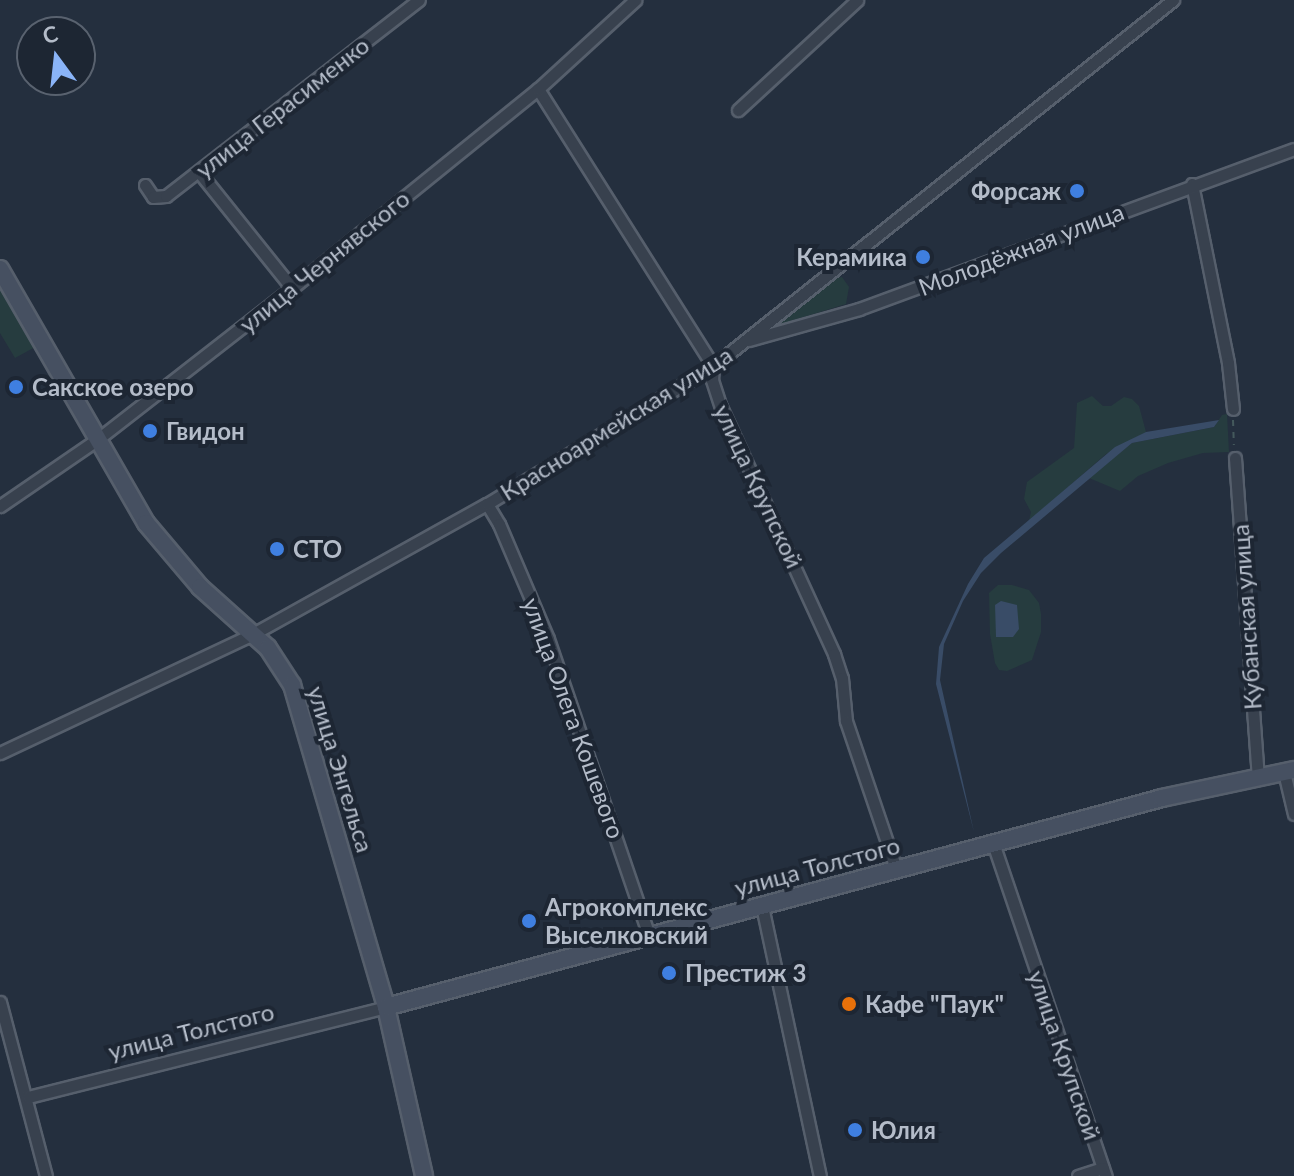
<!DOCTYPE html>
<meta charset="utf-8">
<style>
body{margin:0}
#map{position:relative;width:1294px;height:1176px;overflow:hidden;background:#242f3e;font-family:Lato,sans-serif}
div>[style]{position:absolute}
.green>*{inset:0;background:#263c3f}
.water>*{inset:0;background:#394c67}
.path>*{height:2px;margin-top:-1px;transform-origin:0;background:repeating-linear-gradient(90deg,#44595c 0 6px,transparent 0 12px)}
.roads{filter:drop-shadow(2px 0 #565f6c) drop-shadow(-2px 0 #565f6c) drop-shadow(0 2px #565f6c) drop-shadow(0 -2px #565f6c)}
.street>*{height:11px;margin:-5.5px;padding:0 5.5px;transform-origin:5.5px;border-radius:5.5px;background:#38414e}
.secondary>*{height:16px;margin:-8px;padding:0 8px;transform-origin:8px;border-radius:8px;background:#465061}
.dots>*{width:22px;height:22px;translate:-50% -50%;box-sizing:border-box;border:4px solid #1d2633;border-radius:50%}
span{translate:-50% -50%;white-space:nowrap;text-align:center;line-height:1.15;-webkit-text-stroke:8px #1d2633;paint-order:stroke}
.street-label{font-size:24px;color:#b4bcc9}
.poi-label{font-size:24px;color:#b4bcc9;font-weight:700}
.right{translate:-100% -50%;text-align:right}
.left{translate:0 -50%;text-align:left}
.north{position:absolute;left:16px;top:16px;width:80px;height:80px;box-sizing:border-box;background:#1d2633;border:2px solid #59626f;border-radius:50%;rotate:345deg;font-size:22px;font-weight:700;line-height:32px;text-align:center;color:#b4bcc9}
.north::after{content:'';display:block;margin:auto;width:28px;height:36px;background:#8ab4f8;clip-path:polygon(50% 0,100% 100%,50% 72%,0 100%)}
</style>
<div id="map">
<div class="green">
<div style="clip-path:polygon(842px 277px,849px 287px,846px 304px,778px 325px,834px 278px)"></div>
<div style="clip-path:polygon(0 282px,37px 346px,15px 358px,0 333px)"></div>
<div style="clip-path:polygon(1092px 396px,1103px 406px,1111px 406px,1124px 397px,1132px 399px,1139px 406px,1146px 432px,1106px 454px,1029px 521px,1031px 512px,1024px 499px,1027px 482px,1074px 448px,1077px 403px)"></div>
<div style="clip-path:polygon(1227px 414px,1229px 452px,1203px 453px,1168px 463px,1138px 476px,1120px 491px,1089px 478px,1132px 443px,1214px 427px,1222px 415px)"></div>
<div style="clip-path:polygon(998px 585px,1012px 585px,1029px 590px,1039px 603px,1041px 614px,1041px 632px,1032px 660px,1007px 671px,999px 670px,995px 663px,990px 634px,989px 593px)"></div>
</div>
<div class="water">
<div style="clip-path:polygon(1219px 420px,1214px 427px,1132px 443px,1001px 553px,981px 573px,963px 601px,944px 644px,940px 680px,974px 832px,936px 684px,939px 647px,968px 584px,984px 558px,1115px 447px,1146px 432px)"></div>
<div style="clip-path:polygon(1001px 601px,1017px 605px,1019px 629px,1013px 637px,996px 637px,995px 605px)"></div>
</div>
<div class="path">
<div style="left:1233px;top:420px;width:25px;rotate:88deg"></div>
</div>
<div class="roads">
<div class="street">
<div style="left:538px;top:89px;width:328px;rotate:57.7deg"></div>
<div style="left:713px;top:366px;width:14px;rotate:94deg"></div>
<div style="left:712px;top:380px;width:28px;rotate:72deg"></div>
<div style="left:721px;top:407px;width:272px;rotate:65.4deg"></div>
<div style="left:834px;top:654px;width:25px;rotate:72deg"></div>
<div style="left:842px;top:678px;width:43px;rotate:84.7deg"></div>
<div style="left:846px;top:721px;width:156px;rotate:71.3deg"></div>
<div style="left:738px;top:110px;width:162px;rotate:-42.7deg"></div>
<div style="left:199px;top:172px;width:149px;rotate:51.3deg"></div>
<div style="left:1192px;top:184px;width:183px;rotate:78.6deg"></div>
<div style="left:1228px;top:363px;width:46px;rotate:83.8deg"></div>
<div style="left:145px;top:185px;width:14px;rotate:56deg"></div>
<div style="left:153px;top:197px;width:13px;rotate:-4deg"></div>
<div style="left:166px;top:196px;width:320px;rotate:-37.8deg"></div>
<div style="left:749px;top:340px;width:114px;rotate:-15.7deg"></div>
<div style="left:859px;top:309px;width:463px;rotate:-20.2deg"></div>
<div style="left:1235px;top:458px;width:319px;rotate:85.9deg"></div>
<div style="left:487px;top:504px;width:23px;rotate:59deg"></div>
<div style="left:499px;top:524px;width:125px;rotate:66.9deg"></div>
<div style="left:548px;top:639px;width:314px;rotate:71.2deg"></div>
<div style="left:0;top:506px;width:119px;rotate:-34.4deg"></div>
<div style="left:98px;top:439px;width:246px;rotate:-37.9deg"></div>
<div style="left:292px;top:288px;width:316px;rotate:-39deg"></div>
<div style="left:538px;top:89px;width:132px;rotate:-42.5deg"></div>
<div style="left:0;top:753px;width:280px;rotate:-25.2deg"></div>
<div style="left:253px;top:634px;width:268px;rotate:-29.1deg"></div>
<div style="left:487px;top:504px;width:265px;rotate:-31.4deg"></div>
<div style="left:713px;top:366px;width:588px;rotate:-38.51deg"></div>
<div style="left:1284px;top:772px;width:43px;rotate:76.6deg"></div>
<div style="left:993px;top:843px;width:352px;rotate:71.3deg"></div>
<div style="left:762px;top:906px;width:276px;rotate:77.9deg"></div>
<div style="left:0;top:1002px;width:180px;rotate:75.2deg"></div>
<div style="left:28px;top:1097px;width:369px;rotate:-14.1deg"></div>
<div style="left:1078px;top:1176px;width:26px;rotate:-18deg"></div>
</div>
<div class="secondary">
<div style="left:0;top:269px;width:293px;rotate:60.1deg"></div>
<div style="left:146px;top:523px;width:84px;rotate:49.8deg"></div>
<div style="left:200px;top:587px;width:91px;rotate:41.9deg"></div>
<div style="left:268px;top:648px;width:44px;rotate:57deg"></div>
<div style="left:292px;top:685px;width:335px;rotate:73.7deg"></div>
<div style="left:386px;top:1007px;width:173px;rotate:77.3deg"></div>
<div style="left:386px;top:1007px;width:804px;rotate:-15.07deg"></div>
<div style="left:1162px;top:798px;width:135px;rotate:-12deg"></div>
</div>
</div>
<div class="dots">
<div style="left:1077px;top:191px;background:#3f7fe0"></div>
<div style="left:923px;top:257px;background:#3f7fe0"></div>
<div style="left:16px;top:387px;background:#3f7fe0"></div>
<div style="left:150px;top:431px;background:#3f7fe0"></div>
<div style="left:277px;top:549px;background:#3f7fe0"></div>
<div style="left:529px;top:921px;background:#3f7fe0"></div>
<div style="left:669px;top:973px;background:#3f7fe0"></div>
<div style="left:849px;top:1004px;background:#e8710a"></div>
<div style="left:855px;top:1130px;background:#3f7fe0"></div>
</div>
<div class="street-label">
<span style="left:282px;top:107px;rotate:-38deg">улица Герасименко</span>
<span style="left:1021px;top:249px;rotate:-21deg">Молодёжная улица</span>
<span style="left:324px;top:261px;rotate:-39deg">улица Чернявского</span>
<span style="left:616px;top:423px;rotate:-32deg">Красноармейская улица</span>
<span style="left:759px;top:486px;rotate:65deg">улица Крупской</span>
<span style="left:1246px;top:617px;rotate:-94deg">Кубанская улица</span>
<span style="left:574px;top:718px;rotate:70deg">улица Олега Кошевого</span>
<span style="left:341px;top:769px;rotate:73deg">улица Энгельса</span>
<span style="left:817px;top:866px;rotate:-15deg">улица Толстого</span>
<span style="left:191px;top:1031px;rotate:-14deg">улица Толстого</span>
<span style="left:1065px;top:1055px;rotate:71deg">улица Крупской</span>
</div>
<div class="poi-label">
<span class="right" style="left:1061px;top:191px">Форсаж</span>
<span class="right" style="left:907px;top:257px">Керамика</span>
<span class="left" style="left:32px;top:387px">Сакское озеро</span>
<span class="left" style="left:166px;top:431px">Гвидон</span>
<span class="left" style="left:293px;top:549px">СТО</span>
<span class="left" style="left:545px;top:921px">Агрокомплекс<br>Выселковский</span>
<span class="left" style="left:685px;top:973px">Престиж 3</span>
<span class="left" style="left:865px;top:1004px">Кафе "Паук"</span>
<span class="left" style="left:871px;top:1130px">Юлия</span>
</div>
<div class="north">С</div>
</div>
